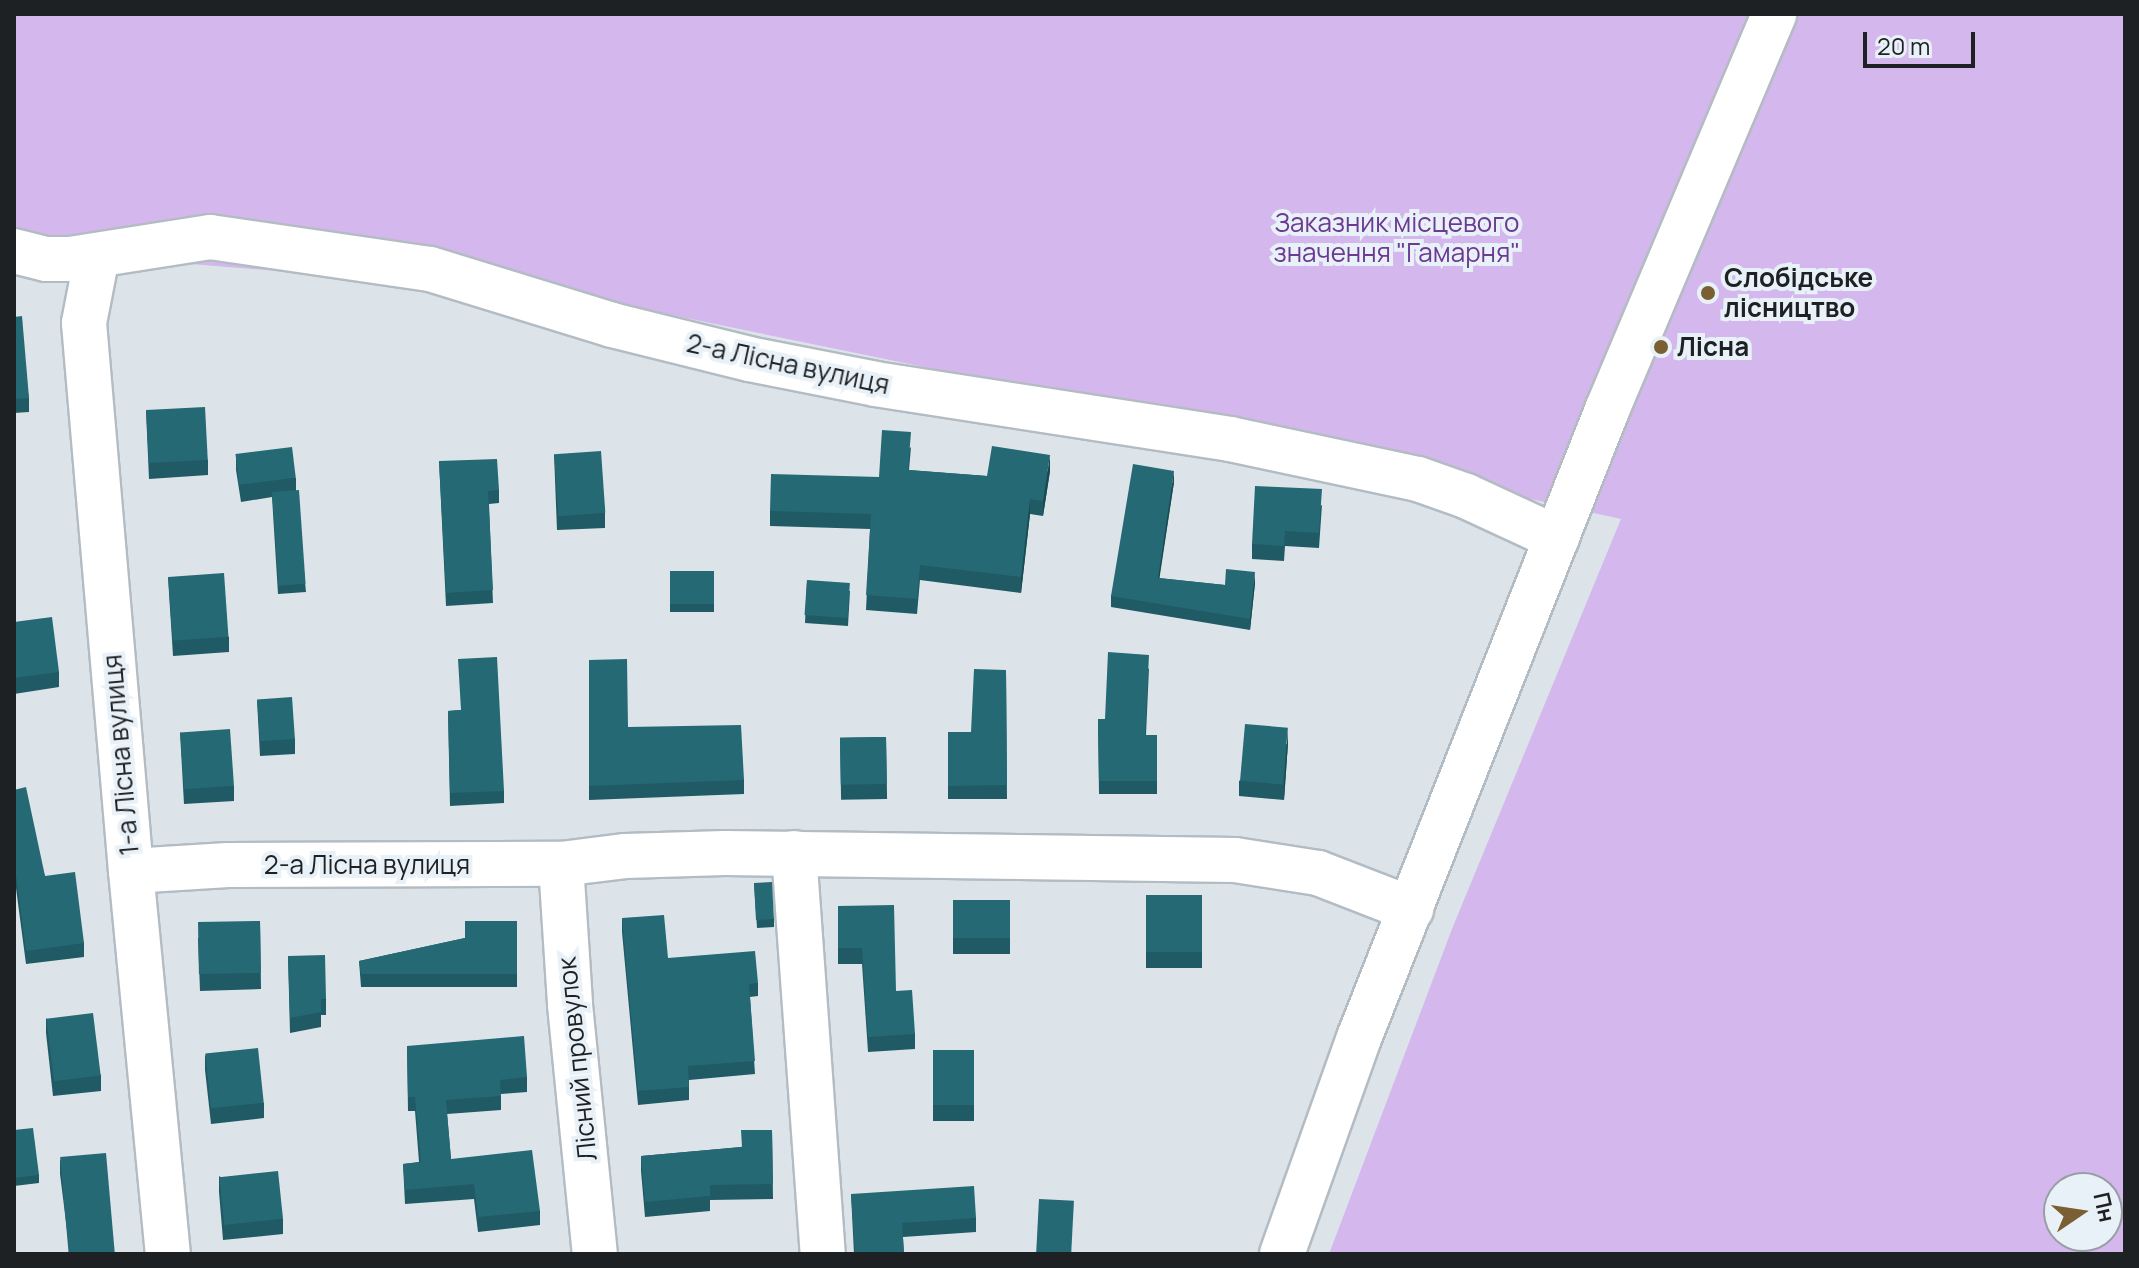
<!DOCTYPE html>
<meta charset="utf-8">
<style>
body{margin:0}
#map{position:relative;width:2139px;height:1268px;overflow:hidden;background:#dce4ea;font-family:Manrope,sans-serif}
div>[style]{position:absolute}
.green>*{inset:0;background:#d3b7ed}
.roads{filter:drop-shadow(2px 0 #b4bcc3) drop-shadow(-2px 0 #b4bcc3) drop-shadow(0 2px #b4bcc3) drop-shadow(0 -2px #b4bcc3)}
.minor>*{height:44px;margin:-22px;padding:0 22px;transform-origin:22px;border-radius:22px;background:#fff}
.wall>*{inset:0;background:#205a64;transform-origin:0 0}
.shaded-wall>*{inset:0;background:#1a4a51}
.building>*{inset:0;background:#256974;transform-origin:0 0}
.dots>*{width:22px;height:22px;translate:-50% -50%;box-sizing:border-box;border:4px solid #e9f1f8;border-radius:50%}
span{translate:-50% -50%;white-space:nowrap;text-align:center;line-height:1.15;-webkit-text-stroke:8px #e9f1f8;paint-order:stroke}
.park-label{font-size:26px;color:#6d3a93}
.poi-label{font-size:26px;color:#1e2123;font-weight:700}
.left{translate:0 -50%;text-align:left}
.street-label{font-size:26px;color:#1e2123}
.frame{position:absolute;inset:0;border:16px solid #1e2123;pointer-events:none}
.north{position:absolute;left:2043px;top:1172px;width:80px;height:80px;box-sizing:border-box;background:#e9f1f8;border:2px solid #989ea3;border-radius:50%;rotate:77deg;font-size:22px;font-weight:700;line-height:32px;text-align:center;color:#1e2123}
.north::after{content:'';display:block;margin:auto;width:28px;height:36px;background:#795f31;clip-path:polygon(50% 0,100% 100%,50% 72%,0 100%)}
.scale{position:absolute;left:1863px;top:32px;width:112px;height:36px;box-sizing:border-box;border:4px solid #1e2123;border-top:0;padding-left:10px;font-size:24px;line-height:28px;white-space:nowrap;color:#1e2123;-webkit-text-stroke:6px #e9f1f8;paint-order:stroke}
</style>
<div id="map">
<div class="green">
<div style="clip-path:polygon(evenodd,14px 14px,2125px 14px,2125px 1254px,1329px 1254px,1452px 929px,1621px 519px,1056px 394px,569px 294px,14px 250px,14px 14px,2059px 1188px,2107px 1188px,2107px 1236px,2059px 1236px,2059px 1188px)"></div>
</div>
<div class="roads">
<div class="minor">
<div style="left:14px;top:251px;width:33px;rotate:14deg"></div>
<div style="left:46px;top:259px;width:24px"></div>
<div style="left:70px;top:259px;width:142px;rotate:-8.9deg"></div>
<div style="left:210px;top:237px;width:222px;rotate:8.3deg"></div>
<div style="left:430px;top:269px;width:190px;rotate:17.1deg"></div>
<div style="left:612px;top:325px;width:141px;rotate:13.9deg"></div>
<div style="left:749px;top:359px;width:129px;rotate:11.1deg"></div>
<div style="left:876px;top:384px;width:358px;rotate:8.8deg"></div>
<div style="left:1230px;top:439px;width:192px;rotate:12deg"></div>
<div style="left:1418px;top:479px;width:51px;rotate:19.5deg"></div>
<div style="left:1466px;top:496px;width:100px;rotate:24.8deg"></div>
<div style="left:97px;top:256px;width:68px;rotate:101deg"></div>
<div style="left:84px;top:323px;width:550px;rotate:85.1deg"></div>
<div style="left:131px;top:871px;width:385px;rotate:84.5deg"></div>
<div style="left:794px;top:853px;width:402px;rotate:85.9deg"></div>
<div style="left:561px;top:864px;width:141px;rotate:86.3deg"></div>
<div style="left:570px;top:1005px;width:250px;rotate:84.3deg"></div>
<div style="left:131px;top:871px;width:97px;rotate:-3.5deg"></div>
<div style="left:228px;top:865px;width:333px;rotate:-0.2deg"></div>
<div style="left:561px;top:864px;width:64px;rotate:-7.1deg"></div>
<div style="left:625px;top:856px;width:100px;rotate:-1.7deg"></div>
<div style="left:725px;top:853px;width:510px;rotate:0.79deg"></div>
<div style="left:1235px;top:860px;width:84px;rotate:8.9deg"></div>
<div style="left:1318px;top:873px;width:100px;rotate:21.2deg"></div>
<div style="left:1282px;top:1254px;width:229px;rotate:-70.4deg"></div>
<div style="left:1359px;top:1038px;width:675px;rotate:-68.45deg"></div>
<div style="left:1607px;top:410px;width:430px;rotate:-67.1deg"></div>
</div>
</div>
<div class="wall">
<div style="clip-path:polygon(14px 317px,29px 398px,29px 412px,14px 413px)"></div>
<div style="clip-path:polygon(146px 411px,208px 460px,208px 475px,149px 479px)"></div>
<div style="clip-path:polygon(911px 447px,909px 470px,987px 476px,1050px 471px,1043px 516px,1030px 514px,1021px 593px,920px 580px,917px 614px,866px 610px,870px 529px,770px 526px,770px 511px,879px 477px)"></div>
<div style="clip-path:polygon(554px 454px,605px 513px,605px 528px,557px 530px)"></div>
<div style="clip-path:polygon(236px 455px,296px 478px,296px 490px,306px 592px,278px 594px,272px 497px,241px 502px,236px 470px)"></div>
<div style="clip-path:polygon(439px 461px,499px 490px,499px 503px,489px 504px,493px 603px,446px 606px)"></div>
<div style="clip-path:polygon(1174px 482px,1159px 578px,1225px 585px,1255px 583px,1250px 630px,1111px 607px,1111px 596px)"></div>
<div style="clip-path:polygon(1322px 505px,1319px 548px,1285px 546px,1284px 561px,1252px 559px,1252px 544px)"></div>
<div style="left:670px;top:571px;width:44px;height:41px"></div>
<div style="clip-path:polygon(168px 577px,229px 637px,229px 652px,173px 656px)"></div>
<div style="clip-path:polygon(807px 580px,850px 591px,848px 626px,805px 623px)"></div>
<div style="clip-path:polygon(14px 622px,59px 672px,59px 687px,14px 694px)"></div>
<div style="clip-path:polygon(589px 660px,628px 727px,744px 780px,744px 794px,589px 800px)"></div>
<div style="clip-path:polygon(1149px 668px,1146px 735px,1157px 735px,1157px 794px,1099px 794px,1098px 719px,1105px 719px)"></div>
<div style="clip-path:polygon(1006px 670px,1007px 799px,948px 799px,948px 732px,971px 732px)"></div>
<div style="clip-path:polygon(257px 700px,295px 739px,295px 754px,260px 756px)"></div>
<div style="clip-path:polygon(460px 710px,504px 791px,504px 803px,450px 806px,448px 711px)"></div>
<div style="clip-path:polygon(180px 732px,234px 786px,234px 801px,184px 804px)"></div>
<div style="left:886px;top:737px;width:62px;height:46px;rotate:89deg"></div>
<div style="clip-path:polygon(1288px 743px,1284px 800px,1239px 796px,1239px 781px)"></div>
<div style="clip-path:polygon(14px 790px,45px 876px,84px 943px,84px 957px,26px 964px,14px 873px)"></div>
<div style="clip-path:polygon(754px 883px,774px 919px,774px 927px,757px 928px)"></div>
<div style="left:1146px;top:895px;width:56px;height:73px"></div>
<div style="left:1010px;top:900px;width:54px;height:57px;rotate:90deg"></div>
<div style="clip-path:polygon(838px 906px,896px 991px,915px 1034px,915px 1049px,868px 1052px,862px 964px,838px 964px)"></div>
<div style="clip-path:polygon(622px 918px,668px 958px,758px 983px,758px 996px,750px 997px,755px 1074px,689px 1080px,689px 1100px,638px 1105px,622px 932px)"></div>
<div style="clip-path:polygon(260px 921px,261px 989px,200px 991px,198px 938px)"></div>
<div style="clip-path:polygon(517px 921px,517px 987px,361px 987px,359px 961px,465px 938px)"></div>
<div style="clip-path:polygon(288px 956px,326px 999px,326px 1015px,321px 1015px,321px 1027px,290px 1033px)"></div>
<div style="clip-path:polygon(46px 1018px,101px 1075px,101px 1091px,53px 1096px,46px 1033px)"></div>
<div style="clip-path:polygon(407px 1046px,527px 1077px,527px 1092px,501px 1094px,501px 1110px,447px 1114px,451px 1159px,540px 1211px,540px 1225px,478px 1232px,474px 1199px,405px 1204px,403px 1164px,419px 1162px,415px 1111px,408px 1111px)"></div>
<div style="left:933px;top:1050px;width:41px;height:71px"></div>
<div style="clip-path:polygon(205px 1055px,264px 1103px,264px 1118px,211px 1124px,205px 1070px)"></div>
<div style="clip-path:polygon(14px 1130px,39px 1175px,39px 1183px,14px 1186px)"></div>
<div style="clip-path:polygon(772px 1130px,773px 1199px,710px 1200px,710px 1211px,645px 1217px,641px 1171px,641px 1156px,741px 1147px)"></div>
<div style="clip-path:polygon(60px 1159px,115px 1254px,70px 1254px,60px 1174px)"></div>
<div style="clip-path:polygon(219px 1176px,283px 1219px,283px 1234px,223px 1240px,219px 1192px)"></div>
<div style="clip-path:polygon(851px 1194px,976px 1218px,976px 1232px,903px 1237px,904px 1254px,854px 1254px)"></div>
</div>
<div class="shaded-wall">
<div style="clip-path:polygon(1050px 455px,1050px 471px,1043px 516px,1043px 501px)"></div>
<div style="clip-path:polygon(1174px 471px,1174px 482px,1158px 588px,1158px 578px)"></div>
<div style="clip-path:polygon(1030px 499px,1030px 514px,1021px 593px,1021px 577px)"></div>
<div style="clip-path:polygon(1255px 572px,1255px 583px,1250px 630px,1250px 619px)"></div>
<div style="clip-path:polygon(1288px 728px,1288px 743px,1284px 800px,1284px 785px)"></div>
</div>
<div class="building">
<div style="clip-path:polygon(22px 316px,29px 398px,14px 399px,14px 317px)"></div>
<div style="left:205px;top:407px;width:53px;height:59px;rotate:87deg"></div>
<div style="clip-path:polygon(882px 430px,911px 432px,908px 470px,987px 476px,992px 446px,1050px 455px,1043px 501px,1030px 499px,1021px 577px,920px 565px,917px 599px,866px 595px,871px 514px,770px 511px,771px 474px,879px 477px)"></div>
<div style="left:292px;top:447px;width:31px;height:57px;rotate:83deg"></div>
<div style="left:601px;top:451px;width:62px;height:47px;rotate:86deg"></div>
<div style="clip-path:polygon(497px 459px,499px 490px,488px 491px,493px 590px,446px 593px,439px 461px)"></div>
<div style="clip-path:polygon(1133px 464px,1174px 471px,1158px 578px,1225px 585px,1226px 569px,1255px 572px,1250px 619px,1111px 596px)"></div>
<div style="clip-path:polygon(1255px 486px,1322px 489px,1319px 533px,1285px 531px,1284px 546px,1252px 544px)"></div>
<div style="left:299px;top:490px;width:94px;height:27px;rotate:86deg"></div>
<div style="left:670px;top:571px;width:44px;height:33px"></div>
<div style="left:224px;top:573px;width:64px;height:56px;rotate:86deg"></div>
<div style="left:807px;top:580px;width:43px;height:35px;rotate:4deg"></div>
<div style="clip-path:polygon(52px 617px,59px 672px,14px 678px,14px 622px)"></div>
<div style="clip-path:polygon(1108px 652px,1149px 655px,1145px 735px,1157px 735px,1157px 781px,1099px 781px,1098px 719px,1105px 719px)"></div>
<div style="clip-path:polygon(497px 657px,504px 791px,450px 793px,448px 711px,461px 710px,458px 659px)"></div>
<div style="clip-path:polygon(627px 659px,628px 727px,741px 725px,744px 780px,589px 786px,589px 660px)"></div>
<div style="clip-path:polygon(974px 669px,1006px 670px,1007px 785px,948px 786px,948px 732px,971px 732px)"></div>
<div style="left:292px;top:697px;width:42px;height:35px;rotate:86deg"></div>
<div style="left:1245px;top:724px;width:43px;height:57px;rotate:5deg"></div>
<div style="left:230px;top:729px;width:57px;height:50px;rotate:86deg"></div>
<div style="left:886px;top:737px;width:47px;height:46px;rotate:89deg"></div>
<div style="clip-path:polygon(26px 787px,45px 876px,75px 872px,84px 943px,26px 951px,14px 860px,14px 790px)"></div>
<div style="left:772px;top:882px;width:37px;height:18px;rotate:87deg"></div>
<div style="left:1146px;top:895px;width:56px;height:57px"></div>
<div style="left:1010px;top:900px;width:38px;height:57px;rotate:90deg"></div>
<div style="clip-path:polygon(894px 905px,896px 991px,912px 990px,915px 1034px,868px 1037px,862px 948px,838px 948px,838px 906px)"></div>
<div style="clip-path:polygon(664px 915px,668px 958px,755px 951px,758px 983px,749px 984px,755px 1061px,688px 1066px,689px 1087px,638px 1091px,622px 918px)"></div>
<div style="left:260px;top:921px;width:52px;height:62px;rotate:89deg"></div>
<div style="clip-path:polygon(465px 921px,517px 921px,517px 974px,361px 974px,359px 961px,465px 938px)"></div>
<div style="clip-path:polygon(325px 955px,326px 999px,321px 999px,321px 1012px,290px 1018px,288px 956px)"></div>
<div style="left:93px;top:1013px;width:63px;height:47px;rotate:83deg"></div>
<div style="clip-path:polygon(524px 1036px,527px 1077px,500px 1080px,501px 1096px,446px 1100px,451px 1159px,532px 1150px,540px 1211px,478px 1217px,474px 1184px,405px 1190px,403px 1164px,421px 1162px,415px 1097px,408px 1097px,407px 1046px)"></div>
<div style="left:258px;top:1048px;width:55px;height:53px;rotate:84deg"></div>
<div style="left:933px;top:1050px;width:41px;height:55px"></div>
<div style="clip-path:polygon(33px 1128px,39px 1175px,14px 1178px,14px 1130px)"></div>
<div style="clip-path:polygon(741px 1130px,772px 1130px,773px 1184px,710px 1185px,710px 1196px,645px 1202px,641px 1156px,742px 1147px)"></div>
<div style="left:106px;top:1153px;width:101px;height:46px;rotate:85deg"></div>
<div style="left:278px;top:1171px;width:48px;height:59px;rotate:84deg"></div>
<div style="clip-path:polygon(974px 1186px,976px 1218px,902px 1223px,904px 1254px,855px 1254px,851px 1194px)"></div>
<div style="left:1039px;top:1199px;width:35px;height:55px;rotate:3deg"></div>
</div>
<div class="dots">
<div style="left:1708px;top:293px;background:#795f31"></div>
<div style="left:1661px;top:347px;background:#795f31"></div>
</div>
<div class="park-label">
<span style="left:1397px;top:238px">Заказник місцевого<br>значення "Гамарня"</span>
</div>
<div class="poi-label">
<span class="left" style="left:1724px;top:293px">Слобідське<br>лісництво</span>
<span class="left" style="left:1677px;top:347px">Лісна</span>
</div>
<div class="street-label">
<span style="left:788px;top:364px;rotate:12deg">2-а Лісна вулиця</span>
<span style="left:121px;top:755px;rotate:-95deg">1-а Лісна вулиця</span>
<span style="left:367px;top:865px">2-а Лісна вулиця</span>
<span style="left:577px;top:1059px;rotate:-96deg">Лісний провулок</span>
</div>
<div class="frame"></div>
<div class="north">Пн</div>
<div class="scale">20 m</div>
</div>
